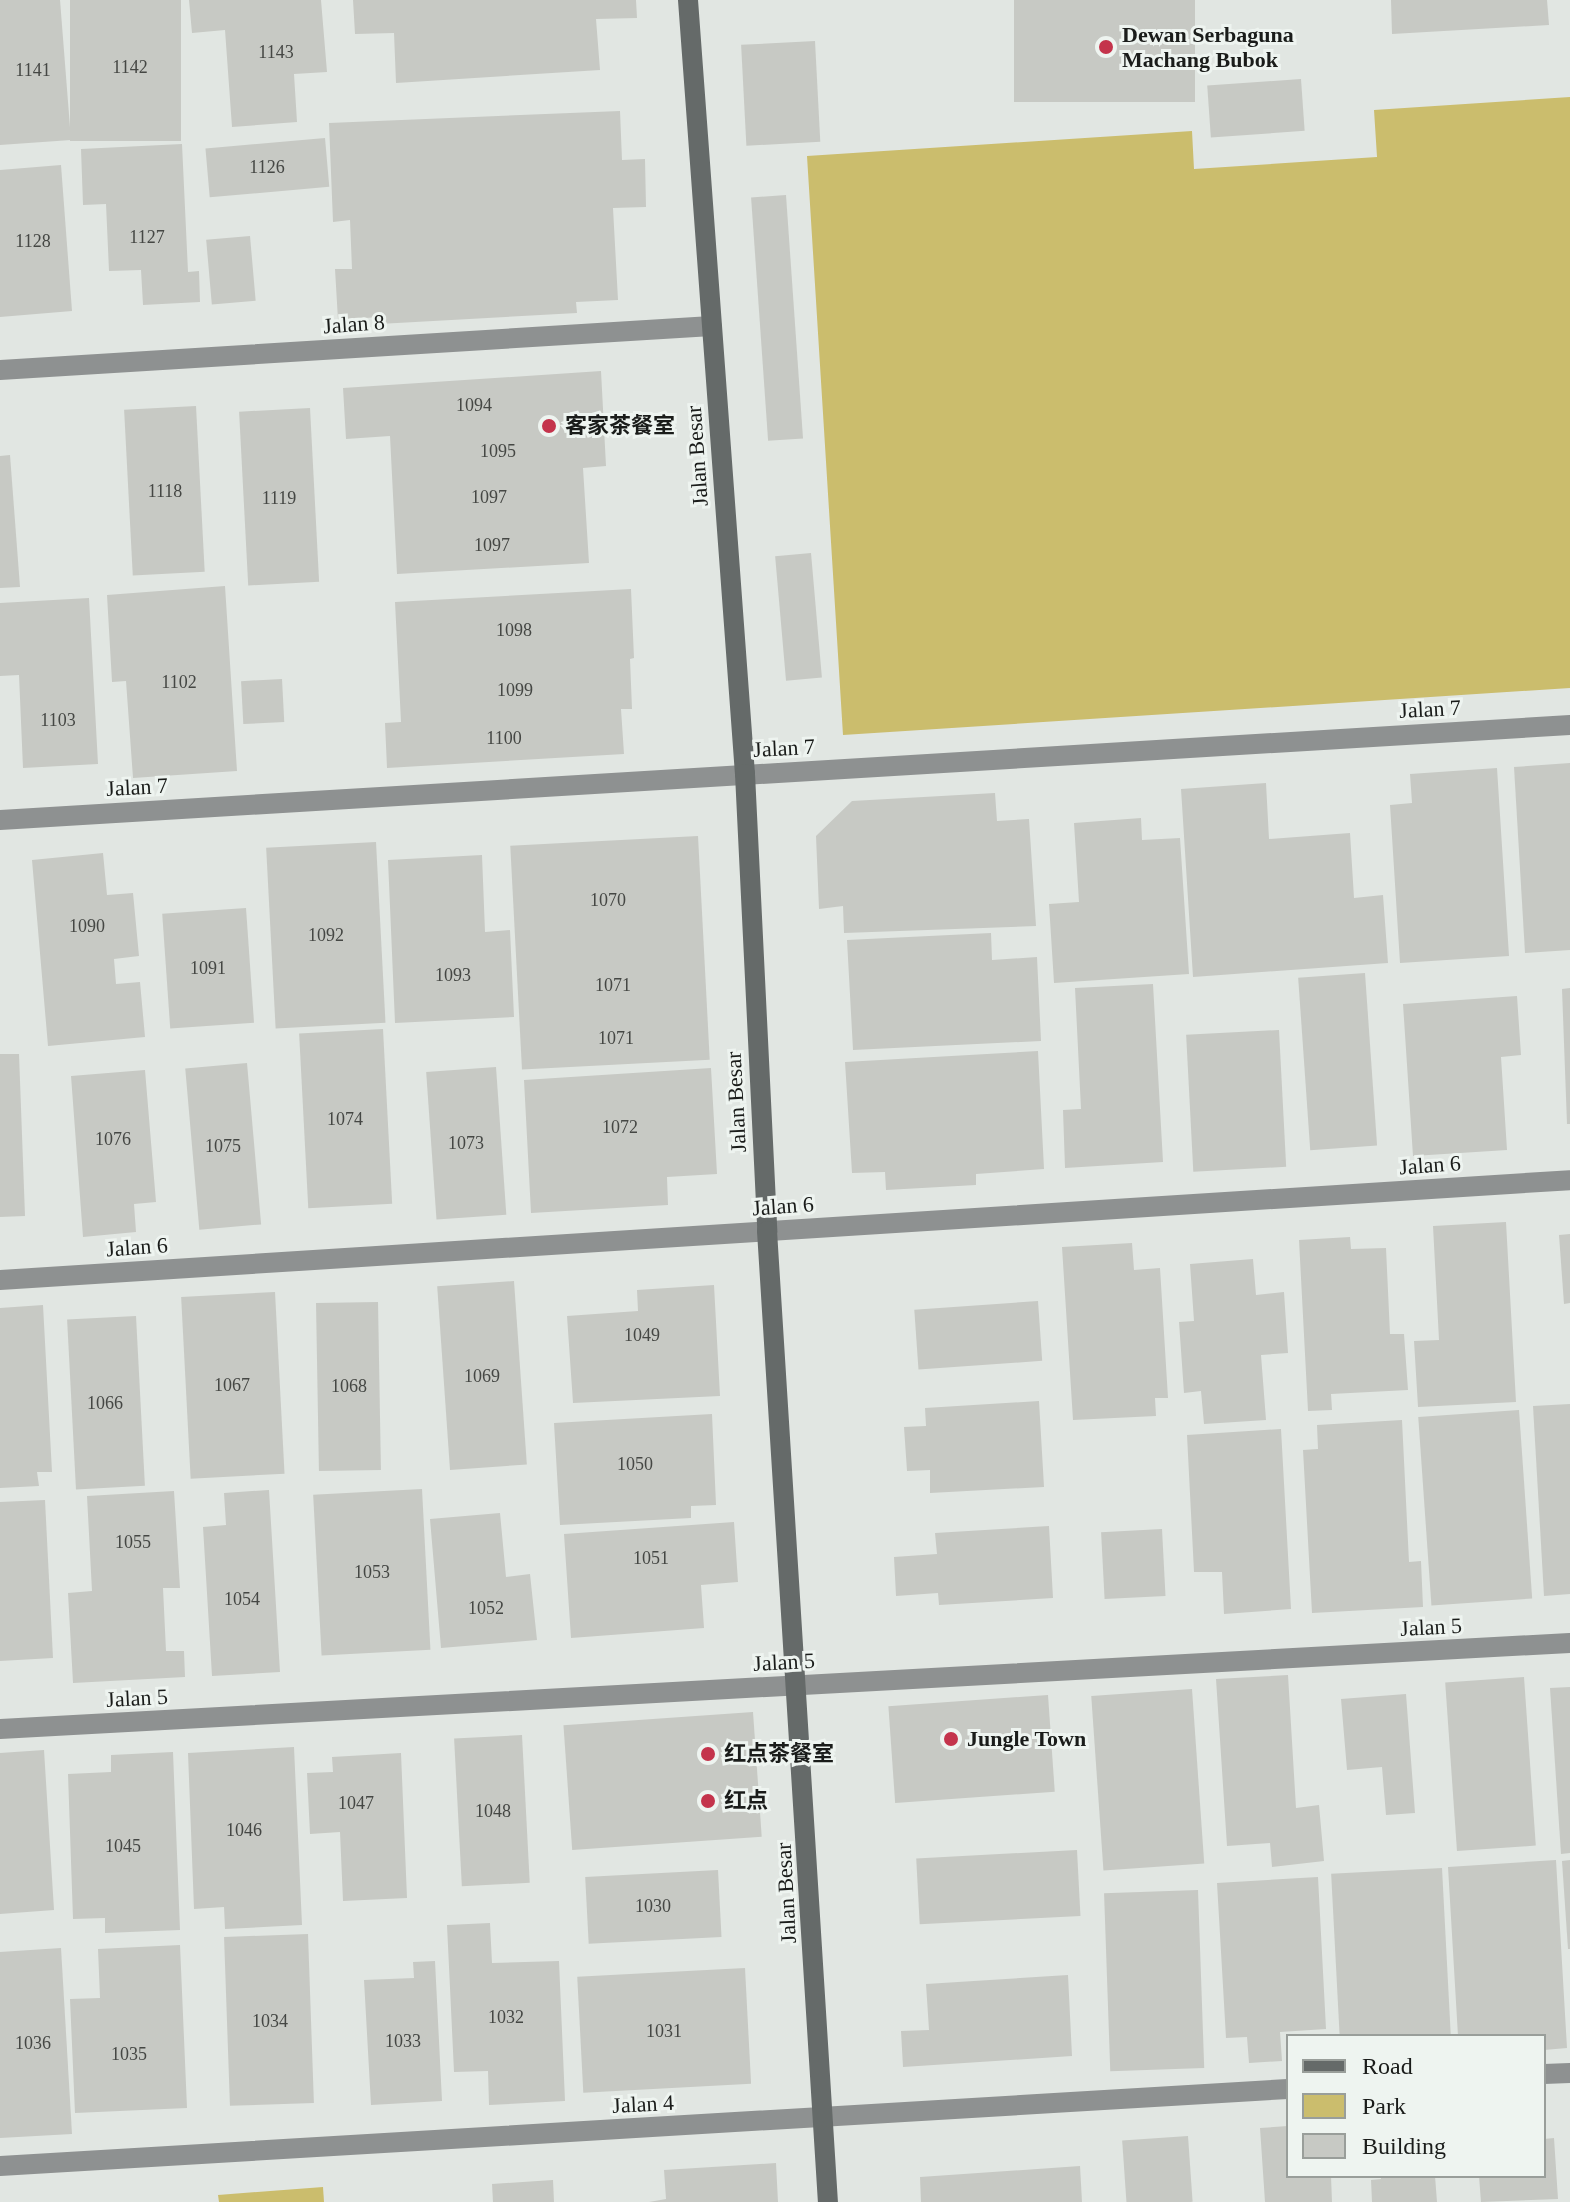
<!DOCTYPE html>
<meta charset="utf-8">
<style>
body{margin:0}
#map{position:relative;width:1570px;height:2202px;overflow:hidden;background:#e1e6e2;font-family:"Times New Roman","Noto Sans SC",serif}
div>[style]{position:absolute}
.green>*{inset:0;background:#cbbd6d}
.building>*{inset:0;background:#c7c9c4;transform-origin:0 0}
.minor>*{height:20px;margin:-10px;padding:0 10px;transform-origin:10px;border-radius:10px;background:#8e9191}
.secondary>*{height:20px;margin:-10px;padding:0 10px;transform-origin:10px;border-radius:10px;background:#656a69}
.dots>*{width:22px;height:22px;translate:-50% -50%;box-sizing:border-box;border:4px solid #eef4f0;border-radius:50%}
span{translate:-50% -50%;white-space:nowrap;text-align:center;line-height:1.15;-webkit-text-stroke:6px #eef4f0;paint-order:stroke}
.number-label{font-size:18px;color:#454744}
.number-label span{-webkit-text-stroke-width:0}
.poi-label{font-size:22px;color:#1a1c1a;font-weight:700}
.left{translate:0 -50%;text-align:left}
.street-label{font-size:22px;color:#1a1c1a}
.legend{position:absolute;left:1286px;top:2034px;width:260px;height:144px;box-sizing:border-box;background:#eef4f0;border:2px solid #999e9a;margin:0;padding:10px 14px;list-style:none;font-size:24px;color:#1a1c1a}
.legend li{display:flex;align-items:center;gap:16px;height:40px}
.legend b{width:40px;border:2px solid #999e9a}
</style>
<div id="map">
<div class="green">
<div style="clip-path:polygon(1570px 97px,1570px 688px,843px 735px,807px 156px,1192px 131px,1194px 169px,1377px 157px,1374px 110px)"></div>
<div style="clip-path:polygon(323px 2187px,324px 2202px,219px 2202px,218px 2195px)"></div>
</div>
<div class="building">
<div style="clip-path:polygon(0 0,60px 0,71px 140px,0 145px)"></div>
<div style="left:70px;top:0;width:111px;height:141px"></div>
<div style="clip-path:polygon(189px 0,321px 0,327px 72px,294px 74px,297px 122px,232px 127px,225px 30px,192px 33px)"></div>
<div style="clip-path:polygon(353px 0,636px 0,637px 18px,596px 19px,600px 70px,396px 83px,394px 33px,355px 34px)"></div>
<div style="left:1014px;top:0;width:181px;height:102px"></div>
<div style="clip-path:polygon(1391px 0,1547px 0,1549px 25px,1392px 34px)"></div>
<div style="left:815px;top:41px;width:101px;height:74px;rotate:87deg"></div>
<div style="left:1301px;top:79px;width:52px;height:94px;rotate:86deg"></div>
<div style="clip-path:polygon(620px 111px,622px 160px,645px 159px,646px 207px,613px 208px,618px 300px,576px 302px,577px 313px,379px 324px,379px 317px,338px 320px,335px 269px,352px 269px,350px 220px,333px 222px,329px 123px)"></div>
<div style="left:325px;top:138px;width:49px;height:120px;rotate:85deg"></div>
<div style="clip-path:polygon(182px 144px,188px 272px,199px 271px,200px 302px,143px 305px,141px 270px,109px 271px,106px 204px,83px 205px,81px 149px)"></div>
<div style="clip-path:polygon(61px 165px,72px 311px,0 317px,0 170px)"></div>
<div style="left:786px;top:195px;width:244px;height:35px;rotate:86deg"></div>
<div style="left:250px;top:236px;width:65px;height:44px;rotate:85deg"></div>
<div style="clip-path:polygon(601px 371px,606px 466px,583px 468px,589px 563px,397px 574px,390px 436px,346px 439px,343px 388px)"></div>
<div style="left:196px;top:406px;width:166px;height:72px;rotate:87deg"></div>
<div style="left:310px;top:408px;width:174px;height:71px;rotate:87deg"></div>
<div style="clip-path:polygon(10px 455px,20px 587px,0 588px,0 456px)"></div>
<div style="left:811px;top:553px;width:125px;height:36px;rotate:85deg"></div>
<div style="clip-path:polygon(225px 586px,237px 771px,133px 778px,126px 681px,112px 682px,107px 595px)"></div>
<div style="clip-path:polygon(631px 589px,634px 658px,630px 659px,632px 709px,621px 709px,624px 754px,387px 768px,385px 723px,401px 722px,395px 602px)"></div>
<div style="clip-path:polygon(89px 598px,98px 764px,23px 768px,19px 675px,0 676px,0 603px)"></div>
<div style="left:282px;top:679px;width:43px;height:41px;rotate:87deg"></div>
<div style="clip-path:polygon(1570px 763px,1570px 950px,1525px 953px,1514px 767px)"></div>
<div style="clip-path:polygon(1497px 768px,1509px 956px,1400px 963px,1390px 805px,1412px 803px,1410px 774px)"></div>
<div style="clip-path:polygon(1266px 783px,1269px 839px,1350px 833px,1354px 898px,1383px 895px,1388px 963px,1193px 977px,1181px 789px)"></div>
<div style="clip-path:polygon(995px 793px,997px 821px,1029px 819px,1036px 926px,844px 933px,843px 906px,819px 909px,816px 836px,852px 801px)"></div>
<div style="clip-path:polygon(1141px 818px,1142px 840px,1180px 838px,1189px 974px,1054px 983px,1049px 904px,1079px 902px,1074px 823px)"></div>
<div style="left:698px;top:836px;width:224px;height:188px;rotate:87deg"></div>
<div style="left:376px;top:842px;width:181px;height:110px;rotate:87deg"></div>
<div style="clip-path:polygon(103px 853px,107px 895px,133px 893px,139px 956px,114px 959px,116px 984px,140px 982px,145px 1037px,48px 1046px,32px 860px)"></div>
<div style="clip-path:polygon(482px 855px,485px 932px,510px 930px,514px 1017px,395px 1023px,388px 860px)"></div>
<div style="left:246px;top:908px;width:115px;height:84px;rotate:86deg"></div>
<div style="clip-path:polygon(991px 933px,992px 960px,1037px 957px,1041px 1041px,853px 1050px,847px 940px)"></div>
<div style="left:1365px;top:973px;width:173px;height:67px;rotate:86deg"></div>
<div style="clip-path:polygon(1153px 984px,1163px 1162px,1065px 1168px,1063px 1110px,1081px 1109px,1075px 988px)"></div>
<div style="clip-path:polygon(1570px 988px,1570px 1124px,1567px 1124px,1562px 989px)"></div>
<div style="clip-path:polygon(1517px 996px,1521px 1055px,1501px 1057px,1507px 1150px,1413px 1156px,1403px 1004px)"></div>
<div style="left:383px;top:1029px;width:175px;height:84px;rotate:87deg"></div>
<div style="left:1279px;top:1030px;width:137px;height:93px;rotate:87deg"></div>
<div style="clip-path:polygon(1038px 1051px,1044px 1169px,976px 1174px,976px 1185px,886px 1190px,885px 1172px,852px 1173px,845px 1062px)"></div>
<div style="clip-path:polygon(0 1054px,19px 1054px,25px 1216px,0 1217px)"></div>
<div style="left:247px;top:1063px;width:162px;height:62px;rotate:85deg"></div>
<div style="left:496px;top:1067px;width:148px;height:70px;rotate:86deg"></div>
<div style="clip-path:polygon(711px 1068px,717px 1174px,667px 1177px,668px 1205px,531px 1213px,524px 1080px)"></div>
<div style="clip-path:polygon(145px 1070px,156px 1202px,134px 1204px,136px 1232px,83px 1237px,71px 1076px)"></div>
<div style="clip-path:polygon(1506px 1222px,1516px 1402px,1418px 1407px,1414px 1341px,1439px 1340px,1433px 1226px)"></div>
<div style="clip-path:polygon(1570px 1234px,1570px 1303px,1564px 1304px,1559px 1235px)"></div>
<div style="clip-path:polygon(1350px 1237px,1351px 1249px,1386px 1248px,1390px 1334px,1404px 1334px,1408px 1390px,1331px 1394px,1332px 1410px,1308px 1411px,1299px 1240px)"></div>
<div style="clip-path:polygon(1132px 1243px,1134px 1270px,1160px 1268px,1168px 1398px,1155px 1398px,1156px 1416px,1073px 1420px,1062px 1247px)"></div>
<div style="clip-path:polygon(1253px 1259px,1256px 1295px,1284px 1292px,1288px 1353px,1261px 1355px,1266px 1420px,1204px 1424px,1201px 1391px,1184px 1393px,1179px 1322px,1194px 1321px,1190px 1264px)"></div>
<div style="left:514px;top:1281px;width:184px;height:77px;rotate:86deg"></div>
<div style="clip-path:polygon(714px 1285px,720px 1396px,573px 1403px,567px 1316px,638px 1311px,637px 1290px)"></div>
<div style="left:275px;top:1292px;width:182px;height:94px;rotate:87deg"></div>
<div style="left:1038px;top:1301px;width:60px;height:124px;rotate:86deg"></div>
<div style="left:378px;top:1302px;width:168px;height:62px;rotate:89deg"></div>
<div style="clip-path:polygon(43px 1305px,52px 1472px,37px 1472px,39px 1486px,0 1488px,0 1308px)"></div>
<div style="left:136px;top:1316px;width:170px;height:69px;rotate:87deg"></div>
<div style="clip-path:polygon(1039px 1401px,1044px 1487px,930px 1493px,930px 1470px,907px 1471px,904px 1427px,926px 1426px,925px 1408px)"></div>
<div style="clip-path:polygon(1570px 1404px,1570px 1594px,1544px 1596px,1533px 1406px)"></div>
<div style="left:1519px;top:1410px;width:189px;height:101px;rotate:86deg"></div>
<div style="clip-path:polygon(712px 1414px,716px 1505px,691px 1506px,691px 1518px,560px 1525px,554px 1423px)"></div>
<div style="clip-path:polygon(1402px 1420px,1409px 1562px,1421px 1561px,1423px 1607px,1312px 1613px,1303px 1450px,1318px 1449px,1317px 1425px)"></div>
<div style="clip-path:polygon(1281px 1429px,1291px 1609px,1224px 1614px,1222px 1572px,1194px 1572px,1187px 1435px)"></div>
<div style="left:422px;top:1489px;width:161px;height:109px;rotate:87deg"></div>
<div style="clip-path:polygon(269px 1490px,280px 1672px,212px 1676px,203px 1527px,226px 1525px,224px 1493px)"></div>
<div style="clip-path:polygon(174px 1491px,180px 1588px,163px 1588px,166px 1651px,184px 1651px,185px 1677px,73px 1683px,68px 1593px,92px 1591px,87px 1496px)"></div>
<div style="clip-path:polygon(45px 1500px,53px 1658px,0 1661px,0 1502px)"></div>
<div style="clip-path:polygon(500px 1513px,506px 1577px,530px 1574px,537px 1640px,441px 1648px,430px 1519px)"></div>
<div style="clip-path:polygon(734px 1522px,738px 1582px,701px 1585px,704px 1628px,571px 1638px,564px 1534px)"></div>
<div style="clip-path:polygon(1049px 1526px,1053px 1598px,939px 1605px,938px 1593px,896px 1596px,894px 1557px,937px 1554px,935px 1533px)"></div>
<div style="left:1162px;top:1529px;width:67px;height:61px;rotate:87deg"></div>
<div style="clip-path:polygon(1288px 1675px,1296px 1808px,1319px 1805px,1324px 1861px,1272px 1867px,1270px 1843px,1227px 1846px,1216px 1679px)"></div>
<div style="left:1524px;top:1677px;width:169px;height:79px;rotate:86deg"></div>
<div style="clip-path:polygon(1570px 1687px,1570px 1853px,1561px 1854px,1550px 1688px)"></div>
<div style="left:1192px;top:1689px;width:175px;height:101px;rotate:86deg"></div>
<div style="clip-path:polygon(1406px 1694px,1415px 1813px,1386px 1815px,1382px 1767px,1347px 1770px,1341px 1699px)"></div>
<div style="left:1048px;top:1695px;width:97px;height:160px;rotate:86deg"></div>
<div style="left:753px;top:1712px;width:125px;height:190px;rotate:86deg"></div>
<div style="left:522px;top:1735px;width:148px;height:68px;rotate:87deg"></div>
<div style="clip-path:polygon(294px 1747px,302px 1925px,225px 1929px,224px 1907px,194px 1909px,188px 1753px)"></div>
<div style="clip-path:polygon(44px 1750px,54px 1910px,0 1914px,0 1753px)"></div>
<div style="clip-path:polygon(173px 1752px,180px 1930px,105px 1933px,105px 1918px,73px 1919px,68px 1774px,111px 1772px,111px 1755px)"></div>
<div style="clip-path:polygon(401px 1753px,407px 1898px,343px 1901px,340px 1832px,310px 1834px,307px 1773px,333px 1772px,332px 1757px)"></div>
<div style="left:1077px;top:1850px;width:66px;height:161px;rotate:87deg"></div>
<div style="clip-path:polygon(1556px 1860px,1567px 2048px,1544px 2050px,1544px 2036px,1458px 2036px,1448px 1867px)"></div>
<div style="clip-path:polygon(1570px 1860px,1570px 1949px,1568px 1949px,1562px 1861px)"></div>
<div style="left:1442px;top:1868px;width:168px;height:111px;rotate:87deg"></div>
<div style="left:718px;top:1870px;width:67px;height:133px;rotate:87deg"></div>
<div style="clip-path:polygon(1318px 1877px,1326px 2029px,1280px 2032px,1282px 2061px,1249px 2063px,1247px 2037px,1226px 2038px,1217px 1883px)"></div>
<div style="left:1198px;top:1890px;width:178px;height:94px;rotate:88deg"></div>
<div style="clip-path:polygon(490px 1923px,492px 1963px,559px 1961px,565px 2101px,489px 2105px,488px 2071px,454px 2072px,447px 1925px)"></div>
<div style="left:308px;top:1934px;width:169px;height:84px;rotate:88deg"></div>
<div style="clip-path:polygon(180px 1945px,187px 2108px,75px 2113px,70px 1999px,100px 1998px,98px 1949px)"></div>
<div style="clip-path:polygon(61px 1948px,72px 2134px,0 2138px,0 1952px)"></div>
<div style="clip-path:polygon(435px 1961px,442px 2101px,371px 2105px,364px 1980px,414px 1978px,413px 1962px)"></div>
<div style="left:745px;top:1968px;width:116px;height:168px;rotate:87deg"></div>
<div style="clip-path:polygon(1068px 1975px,1072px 2056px,903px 2067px,901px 2031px,929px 2030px,926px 1984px)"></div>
<div style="clip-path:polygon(1288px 2126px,1288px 2176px,1331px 2176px,1332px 2202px,1265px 2202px,1260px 2128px)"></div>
<div style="left:1188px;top:2136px;width:66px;height:66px;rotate:86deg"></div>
<div style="clip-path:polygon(1554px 2138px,1558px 2199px,1481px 2202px,1479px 2176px,1544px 2176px,1544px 2139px)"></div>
<div style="clip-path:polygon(776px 2163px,778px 2202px,649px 2202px,666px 2199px,664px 2170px)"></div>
<div style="clip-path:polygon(1080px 2166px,1082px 2202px,921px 2202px,920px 2177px)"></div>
<div style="clip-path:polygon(1381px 2176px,1435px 2176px,1437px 2202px,1372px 2202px,1371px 2180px,1381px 2179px)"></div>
<div style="clip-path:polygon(553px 2180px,554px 2202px,493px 2202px,492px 2184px)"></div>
</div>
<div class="minor">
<div style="left:0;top:370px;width:713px;rotate:-3.54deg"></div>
<div style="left:0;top:820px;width:1573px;rotate:-3.46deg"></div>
<div style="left:0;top:1280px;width:1573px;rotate:-3.64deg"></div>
<div style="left:0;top:1729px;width:1572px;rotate:-3.14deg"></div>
<div style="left:1544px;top:2074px;width:26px;rotate:-2deg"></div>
<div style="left:0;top:2166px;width:1290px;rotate:-3.42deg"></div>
</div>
<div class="secondary">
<div style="left:688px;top:0;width:776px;rotate:85.79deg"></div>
<div style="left:745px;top:774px;width:458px;rotate:87.2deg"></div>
<div style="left:767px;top:1231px;width:973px;rotate:86.41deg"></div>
</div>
<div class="dots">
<div style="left:1106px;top:47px;background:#c4344c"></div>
<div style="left:549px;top:426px;background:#c4344c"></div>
<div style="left:951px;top:1739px;background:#c4344c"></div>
<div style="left:708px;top:1754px;background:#c4344c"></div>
<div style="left:708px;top:1801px;background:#c4344c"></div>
</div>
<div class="number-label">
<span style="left:276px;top:52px">1143</span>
<span style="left:130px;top:67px">1142</span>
<span style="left:33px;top:70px">1141</span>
<span style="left:267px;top:167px">1126</span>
<span style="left:147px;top:237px">1127</span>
<span style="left:33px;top:241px">1128</span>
<span style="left:474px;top:405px">1094</span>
<span style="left:498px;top:451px">1095</span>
<span style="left:165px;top:491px">1118</span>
<span style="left:489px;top:497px">1097</span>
<span style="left:279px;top:498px">1119</span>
<span style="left:492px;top:545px">1097</span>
<span style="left:514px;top:630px">1098</span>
<span style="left:179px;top:682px">1102</span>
<span style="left:515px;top:690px">1099</span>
<span style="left:58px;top:720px">1103</span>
<span style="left:504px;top:738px">1100</span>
<span style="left:608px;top:900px">1070</span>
<span style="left:87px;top:926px">1090</span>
<span style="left:326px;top:935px">1092</span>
<span style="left:208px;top:968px">1091</span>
<span style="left:453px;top:975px">1093</span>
<span style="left:613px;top:985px">1071</span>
<span style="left:616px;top:1038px">1071</span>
<span style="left:345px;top:1119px">1074</span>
<span style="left:620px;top:1127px">1072</span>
<span style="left:113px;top:1139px">1076</span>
<span style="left:466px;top:1143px">1073</span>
<span style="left:223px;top:1146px">1075</span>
<span style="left:642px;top:1335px">1049</span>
<span style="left:482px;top:1376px">1069</span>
<span style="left:232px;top:1385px">1067</span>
<span style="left:349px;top:1386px">1068</span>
<span style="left:105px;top:1403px">1066</span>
<span style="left:635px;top:1464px">1050</span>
<span style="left:133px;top:1542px">1055</span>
<span style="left:651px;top:1558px">1051</span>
<span style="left:372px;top:1572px">1053</span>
<span style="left:242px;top:1599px">1054</span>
<span style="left:486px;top:1608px">1052</span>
<span style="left:356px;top:1803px">1047</span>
<span style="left:493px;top:1811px">1048</span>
<span style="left:244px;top:1830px">1046</span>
<span style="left:123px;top:1846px">1045</span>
<span style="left:653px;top:1906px">1030</span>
<span style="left:506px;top:2017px">1032</span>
<span style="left:270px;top:2021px">1034</span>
<span style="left:664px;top:2031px">1031</span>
<span style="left:403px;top:2041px">1033</span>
<span style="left:33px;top:2043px">1036</span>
<span style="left:129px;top:2054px">1035</span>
</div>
<div class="poi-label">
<span class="left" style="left:1122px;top:47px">Dewan Serbaguna<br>Machang Bubok</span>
<span class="left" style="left:565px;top:426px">客家茶餐室</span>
<span class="left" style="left:967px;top:1739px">Jungle Town</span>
<span class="left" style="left:724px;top:1754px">红点茶餐室</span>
<span class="left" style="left:724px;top:1801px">红点</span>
</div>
<div class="street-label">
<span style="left:354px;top:324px;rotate:-4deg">Jalan 8</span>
<span style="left:697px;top:456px;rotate:-94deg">Jalan Besar</span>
<span style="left:1430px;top:709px;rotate:-3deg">Jalan 7</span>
<span style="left:784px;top:748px;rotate:-3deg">Jalan 7</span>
<span style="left:137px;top:787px;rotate:-3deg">Jalan 7</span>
<span style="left:736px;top:1102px;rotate:-93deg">Jalan Besar</span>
<span style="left:1430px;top:1165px;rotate:-4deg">Jalan 6</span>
<span style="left:783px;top:1206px;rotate:-4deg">Jalan 6</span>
<span style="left:137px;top:1247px;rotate:-4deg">Jalan 6</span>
<span style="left:1431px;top:1627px;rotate:-3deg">Jalan 5</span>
<span style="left:784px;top:1662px;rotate:-3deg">Jalan 5</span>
<span style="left:137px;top:1698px;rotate:-3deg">Jalan 5</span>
<span style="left:786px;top:1893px;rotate:-93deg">Jalan Besar</span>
<span style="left:643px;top:2104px;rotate:-3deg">Jalan 4</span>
</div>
<ul class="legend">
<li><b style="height:10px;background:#656a69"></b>Road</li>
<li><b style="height:22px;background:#cbbd6d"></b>Park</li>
<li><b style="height:22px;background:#c7c9c4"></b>Building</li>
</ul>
</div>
